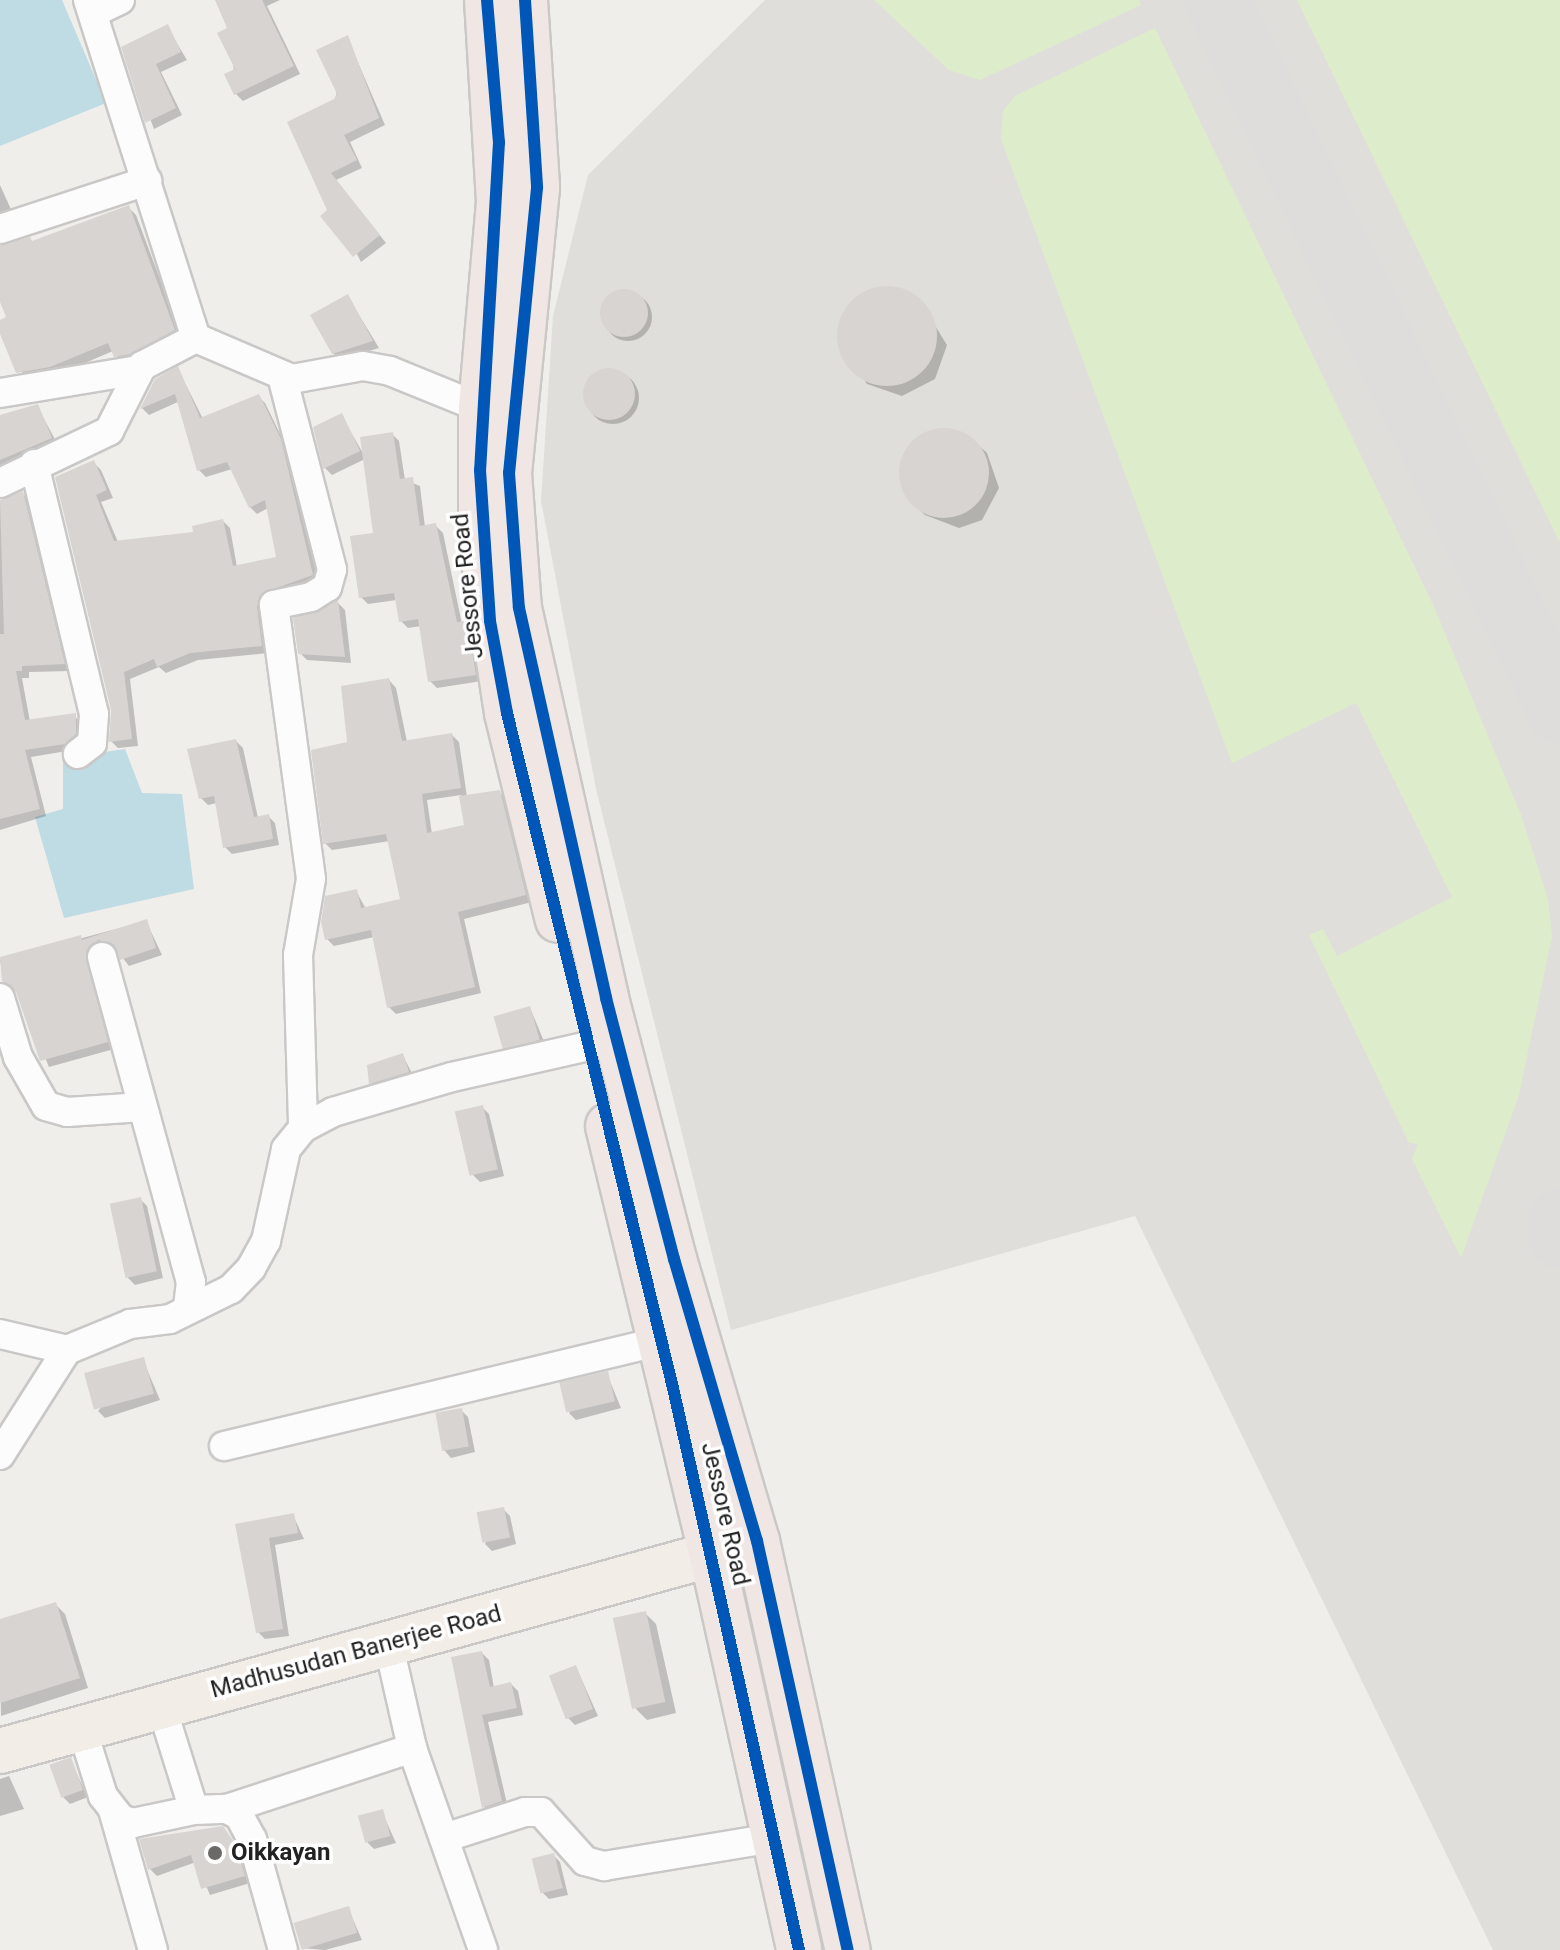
<!DOCTYPE html>
<style>
body{margin:0}
#map{position:relative;width:1560px;height:1950px;overflow:hidden;background:#f0eeeb;font-family:Roboto,sans-serif}
div>[style]{position:absolute}
.airport>*{inset:0;background:#e0deda}
.grass>*{inset:0;background:#ddeccb}
.water>*{inset:0;background:#bfdbe3}
.shadow>*{inset:0;background:#0003}
.round{border-radius:50%}
.taxiway>*{height:66px;margin:-33px;padding:0 33px;transform-origin:33px;border-radius:33px;background:#dedddc}
.building>*{inset:0;background:#d7d4d2;transform-origin:0 0}
.roads{filter:drop-shadow(2px 0 #c9c8c7) drop-shadow(-2px 0 #c9c8c7) drop-shadow(0 2px #c9c8c7) drop-shadow(0 -2px #c9c8c7)}
.minor>*{height:28px;margin:-14px;padding:0 14px;transform-origin:14px;border-radius:14px;background:#fdfcfc}
.primary>*{height:44px;margin:-22px;padding:0 22px;transform-origin:22px;border-radius:22px;background:#f3ede7}
.trunk>*{height:44px;margin:-22px;padding:0 22px;transform-origin:22px;border-radius:22px;background:#f0e6e4}
.cycleway>*{height:12px;margin:-6px;padding:0 6px;transform-origin:6px;border-radius:6px;background:#0057b8}
.dots>*{width:22px;height:22px;translate:-50% -50%;box-sizing:border-box;border:4px solid #fff;border-radius:50%}
span{translate:-50% -50%;white-space:nowrap;text-align:center;line-height:1.15;-webkit-text-stroke:7px #fff;paint-order:stroke}
.street-label{font-size:24px;color:#222}
.poi-label{font-size:24px;color:#222;font-weight:700}
.left{translate:0 -50%;text-align:left}
</style>
<div id="map">
<div class="airport">
<div style="clip-path:polygon(765px 0,1560px 0,1560px 1950px,1493px 1950px,1135px 1216px,731px 1330px,596px 789px,541px 501px,553px 316px,588px 175px)"></div>
</div>
<div class="grass">
<div style="clip-path:polygon(874px 0,1139px 0,1141px 5px,980px 80px,949px 70px)"></div>
<div style="clip-path:polygon(1297px 0,1560px 0,1560px 543px)"></div>
<div style="clip-path:polygon(1155px 28px,1434px 607px,1521px 815px,1548px 899px,1552px 936px,1519px 1095px,1461px 1258px,1412px 1159px,1418px 1144px,1409px 1143px,1309px 935px,1323px 929px,1337px 956px,1452px 897px,1356px 703px,1232px 763px,1001px 139px,1003px 111px,1015px 96px)"></div>
</div>
<div class="water">
<div style="clip-path:polygon(0 0,62px 0,106px 103px,0 146px)"></div>
<div style="clip-path:polygon(125px 749px,142px 793px,182px 794px,194px 889px,64px 918px,35px 817px,63px 809px,63px 758px)"></div>
</div>
<div class="shadow">
<div style="clip-path:polygon(217px 0,280px 0,267px 6px,300px 74px,243px 101px,236px 94px,230px 29px)"></div>
<div style="clip-path:polygon(167px 27px,187px 60px,161px 72px,182px 115px,154px 129px,123px 48px)"></div>
<div style="clip-path:polygon(347px 37px,385px 125px,350px 142px,362px 168px,336px 180px,386px 243px,361px 262px,289px 123px,335px 101px)"></div>
<div style="clip-path:polygon(0 185px,14px 216px,0 223px)"></div>
<div style="clip-path:polygon(128px 207px,136px 215px,182px 338px,123px 364px,113px 351px,59px 374px,26px 380px,0 329px,0 322px,9px 318px,0 297px,0 247px,33px 243px)"></div>
<div style="clip-path:polygon(884px 288px,919px 300px,947px 345px,935px 379px,902px 396px,867px 384px,839px 339px,851px 305px)"></div>
<div class="round" style="left:604px;top:293px;width:48px;height:48px"></div>
<div style="clip-path:polygon(348px 297px,379px 348px,340px 360px,333px 353px)"></div>
<div style="clip-path:polygon(178px 369px,203px 419px,258px 396px,265px 403px,287px 448px,319px 582px,269px 599px,268px 653px,198px 660px,166px 673px,159px 667px,130px 679px,138px 746px,118px 748px,111px 741px,113px 710px,57px 478px,94px 463px,101px 470px,113px 498px,101px 502px,118px 542px,196px 534px,223px 521px,230px 528px,237px 567px,278px 559px,268px 508px,257px 514px,250px 507px,232px 469px,206px 477px,199px 470px,180px 401px,149px 415px,142px 408px,156px 380px)"></div>
<div class="round" style="left:587px;top:372px;width:52px;height:52px"></div>
<div style="clip-path:polygon(37px 406px,58px 445px,0 470px,0 420px)"></div>
<div style="clip-path:polygon(341px 415px,364px 455px,392px 434px,399px 441px,405px 480px,420px 486px,425px 527px,436px 526px,443px 533px,462px 624px,474px 630px,482px 681px,437px 688px,430px 681px,421px 626px,408px 628px,401px 621px,397px 600px,368px 604px,361px 597px,376px 534px,365px 459px,332px 475px,325px 468px)"></div>
<div style="clip-path:polygon(941px 430px,975px 442px,987px 453px,999px 488px,982px 520px,959px 528px,925px 515px,913px 504px,900px 470px,909px 447px)"></div>
<div style="clip-path:polygon(22px 493px,30px 501px,71px 671px,29px 672px,29px 678px,22px 678px,30px 722px,76px 718px,83px 725px,73px 750px,31px 757px,46px 816px,0 830px,0 502px)"></div>
<div style="clip-path:polygon(338px 603px,345px 610px,351px 663px,307px 660px,300px 653px)"></div>
<div style="clip-path:polygon(evenodd,389px 680px,396px 688px,407px 742px,452px 735px,459px 742px,467px 797px,499px 792px,507px 799px,532px 902px,464px 919px,481px 993px,396px 1014px,389px 1007px,374px 937px,334px 946px,327px 939px,356px 891px,366px 909px,402px 900px,390px 841px,332px 850px,325px 843px,349px 743px,389px 680px,461px 795px,466px 826px,432px 834px,427px 800px,461px 795px)"></div>
<div style="clip-path:polygon(236px 741px,243px 748px,258px 818px,268px 816px,275px 823px,279px 845px,232px 854px,225px 847px,217px 803px,208px 805px,201px 798px)"></div>
<div style="clip-path:polygon(146px 921px,162px 955px,129px 966px,114px 947px,96px 952px,114px 1049px,49px 1067px,18px 993px,4px 980px,0 960px)"></div>
<div style="clip-path:polygon(530px 1008px,546px 1046px,510px 1054px,503px 1047px)"></div>
<div style="clip-path:polygon(403px 1056px,415px 1079px,378px 1089px,371px 1083px)"></div>
<div style="clip-path:polygon(482px 1107px,489px 1114px,504px 1176px,480px 1182px,473px 1175px)"></div>
<div style="clip-path:polygon(140px 1199px,147px 1206px,163px 1278px,135px 1285px,128px 1278px)"></div>
<div style="clip-path:polygon(143px 1360px,160px 1400px,105px 1418px,98px 1411px)"></div>
<div style="clip-path:polygon(607px 1374px,621px 1408px,576px 1420px,569px 1413px)"></div>
<div style="clip-path:polygon(461px 1410px,468px 1417px,475px 1452px,451px 1458px,444px 1450px)"></div>
<div style="clip-path:polygon(503px 1509px,510px 1516px,516px 1544px,492px 1551px,485px 1544px)"></div>
<div style="clip-path:polygon(293px 1515px,304px 1539px,275px 1545px,289px 1636px,265px 1639px,258px 1632px,237px 1526px)"></div>
<div style="clip-path:polygon(55px 1604px,65px 1614px,88px 1688px,1px 1716px,0 1643px)"></div>
<div style="clip-path:polygon(645px 1613px,656px 1624px,676px 1713px,647px 1720px,636px 1709px)"></div>
<div style="clip-path:polygon(482px 1653px,489px 1660px,494px 1688px,511px 1684px,518px 1691px,523px 1715px,488px 1722px,508px 1808px,491px 1814px,484px 1807px,453px 1659px)"></div>
<div style="clip-path:polygon(576px 1667px,598px 1716px,575px 1725px,568px 1718px)"></div>
<div style="clip-path:polygon(70px 1760px,88px 1797px,70px 1804px,63px 1797px)"></div>
<div style="clip-path:polygon(9px 1776px,24px 1809px,0 1816px,0 1779px)"></div>
<div style="clip-path:polygon(382px 1812px,396px 1843px,374px 1849px,367px 1842px)"></div>
<div style="clip-path:polygon(222px 1828px,242px 1854px,250px 1883px,210px 1895px,196px 1862px,157px 1876px,150px 1869px,142px 1841px)"></div>
<div style="clip-path:polygon(553px 1855px,560px 1862px,568px 1895px,549px 1899px,542px 1892px)"></div>
<div style="clip-path:polygon(348px 1908px,362px 1940px,325px 1950px,301px 1948px)"></div>
</div>
<div class="taxiway">
<div style="left:1217px;top:0;width:789px;rotate:64.25deg"></div>
<div style="left:1560px;top:1221px;width:14px;rotate:90deg"></div>
</div>
<div class="building">
<div style="clip-path:polygon(215px 0,262px 0,294px 66px,234px 95px,224px 74px,235px 69px,217px 33px,227px 28px)"></div>
<div style="clip-path:polygon(168px 24px,181px 52px,156px 64px,176px 108px,145px 123px,121px 47px)"></div>
<div style="clip-path:polygon(348px 35px,379px 118px,344px 135px,357px 160px,331px 173px,380px 235px,353px 257px,320px 216px,327px 210px,287px 122px,334px 99px,337px 94px,316px 50px)"></div>
<div style="clip-path:polygon(129px 205px,175px 330px,131px 354px,114px 357px,108px 343px,50px 367px,16px 373px,0 334px,0 320px,6px 317px,0 302px,0 246px,30px 237px,32px 241px)"></div>
<div class="round" style="left:837px;top:286px;width:100px;height:100px"></div>
<div class="round" style="left:600px;top:289px;width:48px;height:48px"></div>
<div style="clip-path:polygon(348px 294px,373px 341px,332px 354px,310px 315px)"></div>
<div style="clip-path:polygon(178px 366px,200px 418px,259px 394px,281px 439px,313px 575px,262px 593px,257px 607px,262px 646px,190px 653px,157px 667px,154px 659px,124px 672px,132px 739px,109px 742px,111px 710px,55px 477px,94px 460px,107px 490px,96px 495px,114px 541px,193px 532px,192px 526px,223px 519px,233px 566px,276px 557px,265px 500px,249px 508px,227px 462px,197px 471px,175px 394px,140px 409px,155px 379px)"></div>
<div class="round" style="left:583px;top:368px;width:52px;height:52px"></div>
<div style="clip-path:polygon(38px 404px,52px 438px,0 460px,0 415px)"></div>
<div style="clip-path:polygon(342px 413px,360px 451px,323px 469px,313px 427px)"></div>
<div class="round" style="left:899px;top:428px;width:90px;height:90px"></div>
<div style="clip-path:polygon(393px 432px,400px 479px,413px 477px,420px 526px,436px 523px,457px 622px,467px 621px,476px 675px,428px 682px,418px 619px,399px 622px,394px 593px,359px 598px,350px 536px,373px 533px,360px 437px)"></div>
<div style="clip-path:polygon(23px 491px,65px 664px,22px 666px,22px 671px,16px 671px,25px 720px,76px 713px,76px 734px,65px 744px,25px 750px,40px 809px,0 819px,0 634px,4px 634px,0 500px)"></div>
<div style="clip-path:polygon(338px 600px,345px 657px,298px 654px,293px 618px)"></div>
<div style="clip-path:polygon(389px 678px,402px 741px,452px 733px,461px 788px,422px 794px,427px 833px,464px 825px,459px 796px,500px 790px,526px 895px,458px 912px,475px 987px,387px 1008px,371px 930px,325px 940px,321px 922px,325px 896px,357px 889px,361px 908px,400px 899px,386px 834px,323px 844px,311px 750px,347px 742px,341px 686px)"></div>
<div style="clip-path:polygon(236px 739px,254px 817px,269px 814px,273px 839px,223px 848px,214px 796px,199px 799px,187px 749px)"></div>
<div style="clip-path:polygon(147px 919px,156px 948px,120px 960px,113px 944px,98px 940px,86px 952px,108px 1042px,40px 1061px,16px 992px,2px 981px,0 957px,81px 935px,82px 940px)"></div>
<div style="left:530px;top:1006px;width:35px;height:38px;rotate:74deg"></div>
<div style="clip-path:polygon(403px 1053px,409px 1072px,369px 1084px,367px 1065px)"></div>
<div style="left:483px;top:1105px;width:66px;height:29px;rotate:77deg"></div>
<div style="left:141px;top:1197px;width:76px;height:32px;rotate:78deg"></div>
<div style="left:144px;top:1357px;width:38px;height:62px;rotate:75deg"></div>
<div style="left:608px;top:1371px;width:31px;height:50px;rotate:77deg"></div>
<div style="left:462px;top:1408px;width:39px;height:27px;rotate:80deg"></div>
<div style="left:504px;top:1507px;width:31px;height:28px;rotate:79deg"></div>
<div style="clip-path:polygon(294px 1513px,298px 1533px,269px 1538px,283px 1629px,256px 1633px,235px 1524px)"></div>
<div style="clip-path:polygon(56px 1602px,80px 1678px,0 1703px,0 1619px)"></div>
<div style="left:646px;top:1611px;width:93px;height:34px;rotate:78deg"></div>
<div style="clip-path:polygon(482px 1651px,490px 1687px,511px 1682px,517px 1708px,482px 1715px,502px 1801px,482px 1808px,451px 1657px)"></div>
<div style="left:576px;top:1665px;width:47px;height:29px;rotate:69deg"></div>
<div style="left:71px;top:1757px;width:35px;height:23px;rotate:70deg"></div>
<div style="left:383px;top:1809px;width:28px;height:26px;rotate:75deg"></div>
<div style="clip-path:polygon(223px 1826px,236px 1845px,245px 1876px,201px 1889px,191px 1855px,148px 1870px,139px 1839px)"></div>
<div style="left:554px;top:1853px;width:36px;height:23px;rotate:76deg"></div>
<div style="left:349px;top:1906px;width:28px;height:58px;rotate:73deg"></div>
</div>
<div class="roads">
<div class="minor">
<div style="left:88px;top:0;width:355px;rotate:72.3deg"></div>
<div style="left:196px;top:338px;width:104px;rotate:23.1deg"></div>
<div style="left:292px;top:379px;width:72px;rotate:-10.4deg"></div>
<div style="left:363px;top:366px;width:27px;rotate:10deg"></div>
<div style="left:390px;top:371px;width:98px;rotate:22.1deg"></div>
<div style="left:93px;top:13px;width:30px;rotate:-26deg"></div>
<div style="left:0;top:229px;width:155px;rotate:-18.1deg"></div>
<div style="left:282px;top:376px;width:200px;rotate:75.5deg"></div>
<div style="left:332px;top:570px;width:18px;rotate:106deg"></div>
<div style="left:327px;top:587px;width:19px;rotate:148deg"></div>
<div style="left:311px;top:597px;width:38px;rotate:168deg"></div>
<div style="left:274px;top:605px;width:276px;rotate:82.3deg"></div>
<div style="left:311px;top:879px;width:77px;rotate:99.7deg"></div>
<div style="left:298px;top:955px;width:173px;rotate:88.3deg"></div>
<div style="left:0;top:393px;width:141px;rotate:-9.4deg"></div>
<div style="left:34px;top:464px;width:257px;rotate:76.5deg"></div>
<div style="left:94px;top:714px;width:29px;rotate:94deg"></div>
<div style="left:92px;top:743px;width:18px;rotate:142deg"></div>
<div style="left:0;top:483px;width:121px;rotate:-25.5deg"></div>
<div style="left:109px;top:431px;width:73px;rotate:-63.1deg"></div>
<div style="left:142px;top:366px;width:61px;rotate:-27.4deg"></div>
<div style="left:102px;top:957px;width:337px;rotate:74.7deg"></div>
<div style="left:191px;top:1282px;width:24px;rotate:97deg"></div>
<div style="left:0;top:998px;width:62px;rotate:73deg"></div>
<div style="left:18px;top:1057px;width:56px;rotate:60.3deg"></div>
<div style="left:46px;top:1106px;width:22px;rotate:16deg"></div>
<div style="left:67px;top:1112px;width:76px;rotate:-3.8deg"></div>
<div style="left:0;top:1334px;width:69px;rotate:13.4deg"></div>
<div style="left:224px;top:1446px;width:449px;rotate:-13.5deg"></div>
<div style="left:0;top:1455px;width:125px;rotate:-57.5deg"></div>
<div style="left:67px;top:1350px;width:68px;rotate:-22.4deg"></div>
<div style="left:130px;top:1324px;width:40px;rotate:-7.1deg"></div>
<div style="left:170px;top:1319px;width:68px;rotate:-26.2deg"></div>
<div style="left:231px;top:1289px;width:29px;rotate:-46deg"></div>
<div style="left:251px;top:1268px;width:31px;rotate:-61deg"></div>
<div style="left:266px;top:1241px;width:94px;rotate:-77.7deg"></div>
<div style="left:286px;top:1149px;width:27px;rotate:-51deg"></div>
<div style="left:303px;top:1128px;width:34px;rotate:-28deg"></div>
<div style="left:333px;top:1112px;width:124px;rotate:-16.4deg"></div>
<div style="left:452px;top:1077px;width:140px;rotate:-12.8deg"></div>
<div style="left:388px;top:1642px;width:109px;rotate:77.2deg"></div>
<div style="left:412px;top:1748px;width:214px;rotate:70.6deg"></div>
<div style="left:161px;top:1705px;width:110px;rotate:72.6deg"></div>
<div style="left:82px;top:1729px;width:70px;rotate:72.6deg"></div>
<div style="left:103px;top:1796px;width:29px;rotate:52deg"></div>
<div style="left:121px;top:1819px;width:13px;rotate:18deg"></div>
<div style="left:133px;top:1823px;width:62px;rotate:-12deg"></div>
<div style="left:194px;top:1810px;width:33px;rotate:-2deg"></div>
<div style="left:227px;top:1809px;width:13px;rotate:27deg"></div>
<div style="left:239px;top:1815px;width:27px;rotate:62deg"></div>
<div style="left:252px;top:1839px;width:115px;rotate:74.4deg"></div>
<div style="left:227px;top:1809px;width:195px;rotate:-18.2deg"></div>
<div style="left:113px;top:1810px;width:146px;rotate:74.1deg"></div>
<div style="left:444px;top:1838px;width:85px;rotate:-17.8deg"></div>
<div style="left:525px;top:1812px;width:16px"></div>
<div style="left:541px;top:1812px;width:66px;rotate:48.1deg"></div>
<div style="left:585px;top:1861px;width:20px;rotate:15deg"></div>
<div style="left:604px;top:1866px;width:172px;rotate:-9.4deg"></div>
</div>
<div class="primary">
<div style="left:0;top:1751px;width:777px;rotate:-15.45deg"></div>
</div>
<div class="trunk">
<div style="left:487px;top:0;width:202px;rotate:86.6deg"></div>
<div style="left:499px;top:202px;width:207px;rotate:95deg"></div>
<div style="left:481px;top:408px;width:135px;rotate:90deg"></div>
<div style="left:481px;top:543px;width:172px;rotate:81.3deg"></div>
<div style="left:507px;top:713px;width:213px;rotate:76.2deg"></div>
<div style="left:525px;top:0;width:188px;rotate:86.3deg"></div>
<div style="left:537px;top:188px;width:286px;rotate:95.6deg"></div>
<div style="left:509px;top:473px;width:135px;rotate:85.8deg"></div>
<div style="left:519px;top:608px;width:400px;rotate:77.4deg"></div>
<div style="left:606px;top:998px;width:270px;rotate:75.4deg"></div>
<div style="left:674px;top:1259px;width:294px;rotate:73.6deg"></div>
<div style="left:757px;top:1541px;width:419px;rotate:77.5deg"></div>
<div style="left:608px;top:1126px;width:442px;rotate:76.4deg"></div>
<div style="left:712px;top:1556px;width:403px;rotate:77.5deg"></div>
</div>
</div>
<div class="cycleway">
<div style="left:487px;top:0;width:143px;rotate:85.2deg"></div>
<div style="left:499px;top:142px;width:329px;rotate:93.3deg"></div>
<div style="left:480px;top:470px;width:151px;rotate:86.2deg"></div>
<div style="left:490px;top:621px;width:94px;rotate:79.5deg"></div>
<div style="left:507px;top:713px;width:695px;rotate:76.18deg"></div>
<div style="left:673px;top:1388px;width:576px;rotate:77.36deg"></div>
<div style="left:525px;top:0;width:188px;rotate:86.3deg"></div>
<div style="left:537px;top:188px;width:286px;rotate:95.6deg"></div>
<div style="left:509px;top:473px;width:135px;rotate:85.8deg"></div>
<div style="left:519px;top:608px;width:400px;rotate:77.4deg"></div>
<div style="left:606px;top:998px;width:270px;rotate:75.4deg"></div>
<div style="left:674px;top:1259px;width:294px;rotate:73.6deg"></div>
<div style="left:757px;top:1541px;width:419px;rotate:77.5deg"></div>
</div>
<div class="dots">
<div style="left:215px;top:1853px;background:#6a6968"></div>
</div>
<div class="street-label">
<span style="left:468px;top:586px;rotate:-96deg">Jessore Road</span>
<span style="left:725px;top:1514px;rotate:77deg">Jessore Road</span>
<span style="left:356px;top:1652px;rotate:-15deg">Madhusudan Banerjee Road</span>
</div>
<div class="poi-label">
<span class="left" style="left:231px;top:1853px">Oikkayan</span>
</div>
</div>
